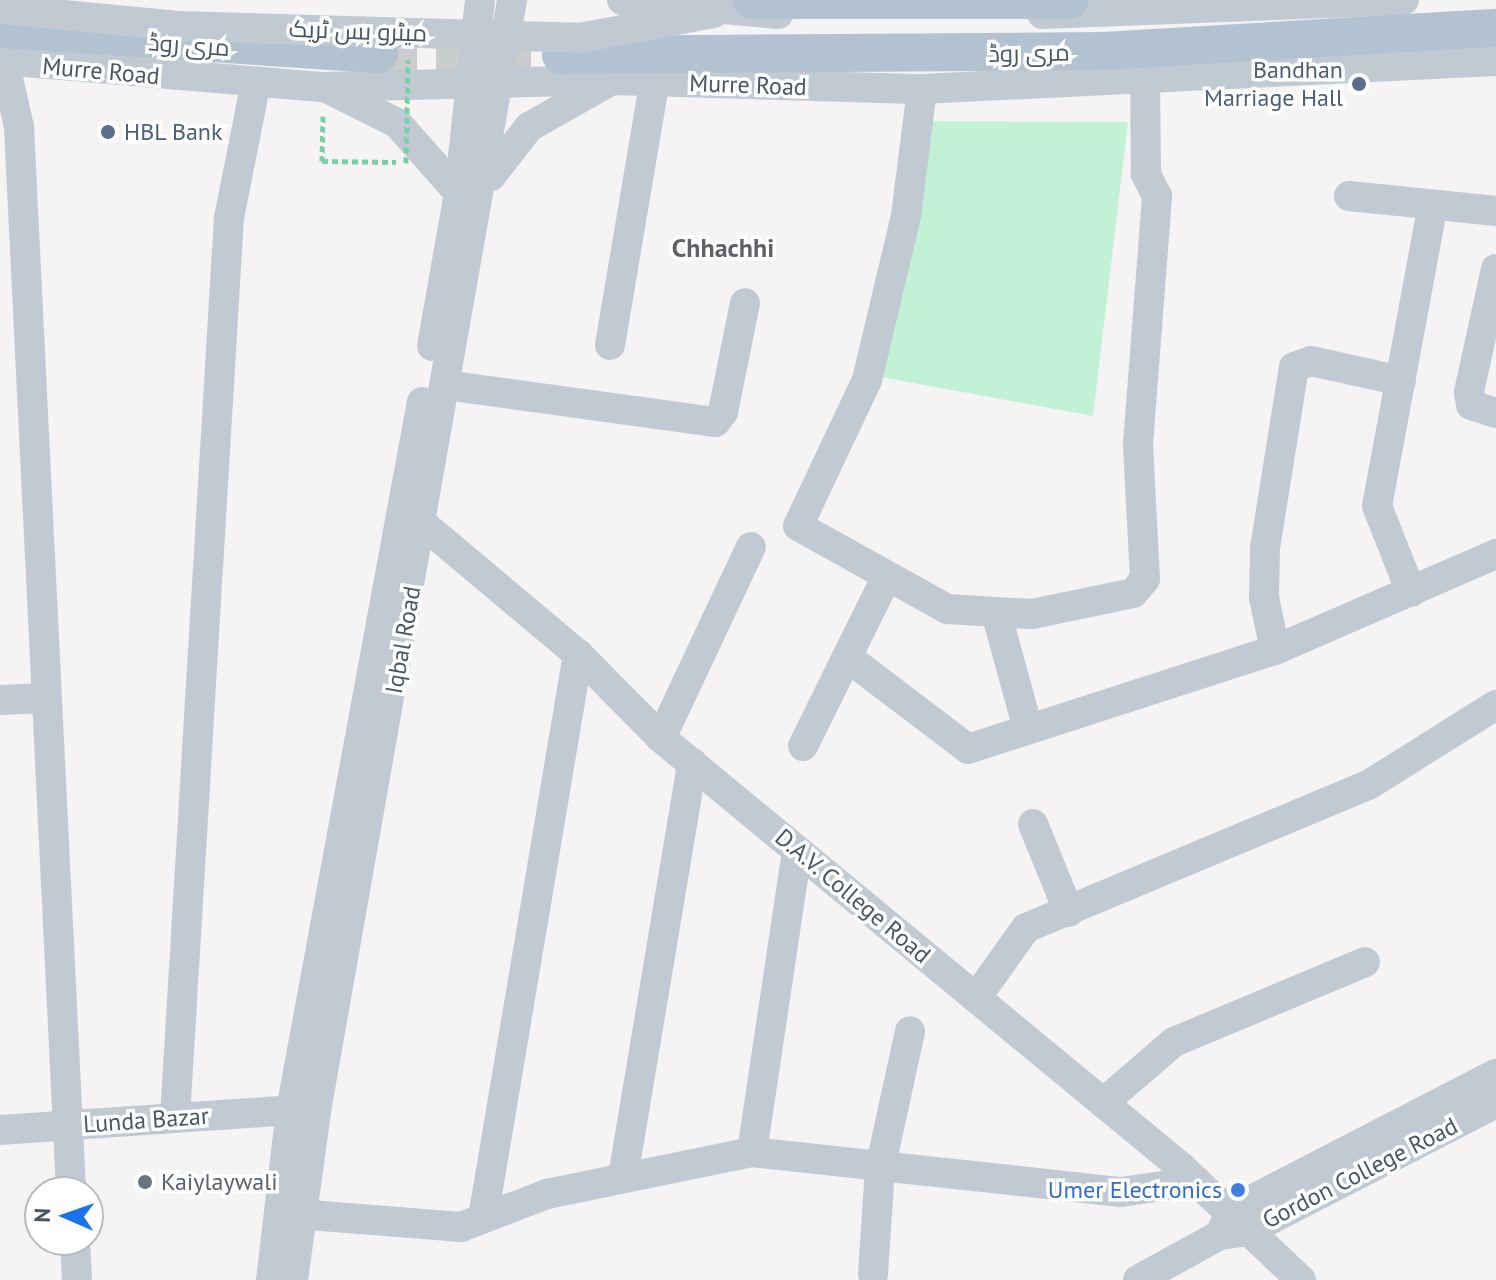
<!DOCTYPE html>
<meta charset="utf-8">
<style>
body{margin:0}
#map{position:relative;width:1496px;height:1280px;overflow:hidden;background:#f5f3f3;font-family:"PT Sans",Cairo,sans-serif}
div>[style]{position:absolute}
.green>*{inset:0;background:#c3f1d5}
.major-tunnel>*{height:38px;margin-top:-19px;transform-origin:0;background:repeating-linear-gradient(90deg,#caccce 0 38px,transparent 0 57px)}
.path>*{height:5px;margin-top:-2.5px;transform-origin:0;background:repeating-linear-gradient(90deg,#7ad0a6 0 6px,transparent 0 10px)}
.minor>*{height:30px;margin:-15px;padding:0 15px;transform-origin:15px;border-radius:15px;background:#c1cad2}
.major>*{height:38px;margin:-19px;padding:0 19px;transform-origin:19px;border-radius:19px;background:#b3c2d1}
.path-bridge>*{height:5px;margin-top:-2.5px;transform-origin:0;background:repeating-linear-gradient(90deg,#7ad0a6 0 6px,transparent 0 10px)}
.minor-bridge>*{height:30px;margin:-15px;padding:0 15px;transform-origin:15px;border-radius:15px;background:#c1cad2}
.dots>*{width:22px;height:22px;translate:-50% -50%;box-sizing:border-box;border:4px solid #fff;border-radius:50%}
span{translate:-50% -50%;white-space:nowrap;text-align:center;line-height:1.15;-webkit-text-stroke:7px #fff;paint-order:stroke}
.street-label{font-size:24px;color:#4a5661}
.service-label{font-size:24px;color:#4e5e75}
.right{translate:-100% -50%;text-align:right}
.left{translate:0 -50%;text-align:left}
.worship-label{font-size:24px;color:#5b616d}
.shop-label{font-size:24px;color:#366cbe}
.neighbourhood-label{font-size:26px;color:#5f6368;font-weight:700}
.north{position:absolute;left:24px;top:1176px;width:80px;height:80px;box-sizing:border-box;background:#fff;border:2px solid #b7bbc0;border-radius:50%;rotate:272deg;font-size:22px;font-weight:700;line-height:32px;text-align:center;color:#4a5661}
.north::after{content:'';display:block;margin:auto;width:28px;height:36px;background:#1a73e8;clip-path:polygon(50% 0,100% 100%,50% 72%,0 100%)}
</style>
<div id="map">
<div class="green">
<div style="clip-path:polygon(930px 121px,1128px 122px,1093px 416px,881px 377px)"></div>
</div>
<div class="major-tunnel">
<div style="left:379px;top:54px;width:182px;rotate:0.3deg"></div>
</div>
<div class="path">
<div style="left:323px;top:116px;width:45px;rotate:91.3deg"></div>
<div style="left:322px;top:161px;width:74px;rotate:0.8deg"></div>
</div>
<div class="minor">
<div style="left:622px;top:0;width:157px;rotate:5.1deg"></div>
<div style="left:1042px;top:14px;width:362px;rotate:-2.2deg"></div>
<div style="left:0;top:60px;width:325px;rotate:4.8deg"></div>
<div style="left:324px;top:87px;width:288px;rotate:-1.4deg"></div>
<div style="left:612px;top:80px;width:310px;rotate:1.7deg"></div>
<div style="left:922px;top:89px;width:575px;rotate:-2.79deg"></div>
<div style="left:8px;top:78px;width:50px;rotate:77.3deg"></div>
<div style="left:19px;top:127px;width:1066px;rotate:87.2deg"></div>
<div style="left:329px;top:89px;width:76px;rotate:26.6deg"></div>
<div style="left:397px;top:123px;width:94px;rotate:48.5deg"></div>
<div style="left:922px;top:89px;width:128px;rotate:97.2deg"></div>
<div style="left:906px;top:216px;width:169px;rotate:103.4deg"></div>
<div style="left:867px;top:380px;width:161px;rotate:115.3deg"></div>
<div style="left:798px;top:526px;width:171px;rotate:29.1deg"></div>
<div style="left:947px;top:609px;width:85px;rotate:3.4deg"></div>
<div style="left:1032px;top:614px;width:103px;rotate:-11.7deg"></div>
<div style="left:1133px;top:593px;width:18px;rotate:-49deg"></div>
<div style="left:1145px;top:579px;width:135px;rotate:-93deg"></div>
<div style="left:1138px;top:444px;width:249px;rotate:-85.6deg"></div>
<div style="left:1157px;top:196px;width:25px;rotate:-117deg"></div>
<div style="left:1146px;top:174px;width:94px;rotate:-90.6deg"></div>
<div style="left:491px;top:176px;width:62px;rotate:-52.2deg"></div>
<div style="left:529px;top:127px;width:95px;rotate:-29.5deg"></div>
<div style="left:1349px;top:196px;width:148px;rotate:5.8deg"></div>
<div style="left:1496px;top:269px;width:126px;rotate:102.4deg"></div>
<div style="left:1469px;top:392px;width:13px;rotate:81deg"></div>
<div style="left:1471px;top:405px;width:26px;rotate:18deg"></div>
<div style="left:610px;top:345px;width:269px;rotate:-80.4deg"></div>
<div style="left:432px;top:346px;width:155px;rotate:-80deg"></div>
<div style="left:459px;top:193px;width:194px;rotate:-83.8deg"></div>
<div style="left:445px;top:385px;width:273px;rotate:7.8deg"></div>
<div style="left:715px;top:422px;width:13px;rotate:-51deg"></div>
<div style="left:723px;top:412px;width:111px;rotate:-78.6deg"></div>
<div style="left:407px;top:521px;width:17px;rotate:13deg"></div>
<div style="left:424px;top:525px;width:201px;rotate:40deg"></div>
<div style="left:578px;top:654px;width:118px;rotate:45.3deg"></div>
<div style="left:661px;top:738px;width:674px;rotate:39.52deg"></div>
<div style="left:1181px;top:1167px;width:165px;rotate:43.3deg"></div>
<div style="left:1411px;top:592px;width:92px;rotate:-111.6deg"></div>
<div style="left:1377px;top:506px;width:306px;rotate:-79.5deg"></div>
<div style="left:996px;top:612px;width:121px;rotate:74.7deg"></div>
<div style="left:1275px;top:650px;width:53px;rotate:-101.9deg"></div>
<div style="left:1264px;top:598px;width:50px;rotate:-88.9deg"></div>
<div style="left:1265px;top:548px;width:183px;rotate:-80.9deg"></div>
<div style="left:1294px;top:367px;width:18px;rotate:-19deg"></div>
<div style="left:1311px;top:361px;width:92px;rotate:12.5deg"></div>
<div style="left:847px;top:657px;width:152px;rotate:37.2deg"></div>
<div style="left:968px;top:749px;width:323px;rotate:-17.9deg"></div>
<div style="left:1275px;top:650px;width:241px;rotate:-23.5deg"></div>
<div style="left:0;top:700px;width:46px;rotate:-2.5deg"></div>
<div style="left:661px;top:738px;width:211px;rotate:-64.8deg"></div>
<div style="left:803px;top:746px;width:187px;rotate:-63.7deg"></div>
<div style="left:1033px;top:824px;width:95px;rotate:67.8deg"></div>
<div style="left:976px;top:998px;width:86px;rotate:-54.5deg"></div>
<div style="left:1026px;top:928px;width:373px;rotate:-22.7deg"></div>
<div style="left:1370px;top:784px;width:149px;rotate:-32.1deg"></div>
<div style="left:1103px;top:1103px;width:94px;rotate:-40.7deg"></div>
<div style="left:1174px;top:1042px;width:207px;rotate:-22.7deg"></div>
<div style="left:175px;top:1118px;width:902px;rotate:-86.57deg"></div>
<div style="left:229px;top:218px;width:139px;rotate:-78.8deg"></div>
<div style="left:0;top:1130px;width:292px;rotate:-3.9deg"></div>
<div style="left:752px;top:1152px;width:305px;rotate:-81.5deg"></div>
<div style="left:623px;top:1177px;width:420px;rotate:-80.5deg"></div>
<div style="left:1230px;top:1211px;width:299px;rotate:-27.3deg"></div>
<div style="left:284px;top:1213px;width:178px;rotate:4.5deg"></div>
<div style="left:461px;top:1227px;width:92px;rotate:-21deg"></div>
<div style="left:547px;top:1194px;width:209px;rotate:-11.6deg"></div>
<div style="left:752px;top:1152px;width:371px;rotate:6.2deg"></div>
<div style="left:1121px;top:1192px;width:76px;rotate:-8.3deg"></div>
<div style="left:483px;top:1218px;width:572px;rotate:-80.44deg"></div>
<div style="left:1220px;top:1235px;width:28px;rotate:-8deg"></div>
<div style="left:1248px;top:1231px;width:279px;rotate:-27.3deg"></div>
<div style="left:75px;top:1240px;width:40px;rotate:87.1deg"></div>
<div style="left:873px;top:1274px;width:105px;rotate:-86.2deg"></div>
<div style="left:880px;top:1169px;width:141px;rotate:-77.7deg"></div>
<div style="left:271px;top:1280px;width:171px;rotate:-83.3deg"></div>
<div style="left:291px;top:1110px;width:720px;rotate:-79.52deg"></div>
<div style="left:293px;top:1280px;width:171px;rotate:-82.2deg"></div>
<div style="left:316px;top:1111px;width:1128px;rotate:-79.99deg"></div>
<div style="left:1138px;top:1280px;width:94px;rotate:-28.8deg"></div>
<div style="left:1220px;top:1235px;width:21px;rotate:-67deg"></div>
</div>
<div class="major">
<div style="left:751px;top:0;width:319px"></div>
<div style="left:0;top:29px;width:380px;rotate:3.8deg"></div>
<div style="left:561px;top:55px;width:543px;rotate:-0.42deg"></div>
<div style="left:1104px;top:51px;width:393px;rotate:-3.4deg"></div>
</div>
<div class="path-bridge">
<div style="left:406px;top:163px;width:103px;rotate:-88.9deg"></div>
</div>
<div class="minor-bridge">
<div style="left:0;top:9px;width:180px;rotate:5.4deg"></div>
<div style="left:179px;top:26px;width:400px;rotate:1.7deg"></div>
<div style="left:579px;top:38px;width:137px;rotate:-10.5deg"></div>
</div>
<div class="dots">
<div style="left:1359px;top:84px;background:#5c6f8a"></div>
<div style="left:108px;top:132px;background:#5c6f8a"></div>
<div style="left:145px;top:1182px;background:#6b7280"></div>
<div style="left:1238px;top:1190px;background:#3f7fe0"></div>
</div>
<div class="street-label">
<span style="left:358px;top:31px;rotate:2deg">میٹرو بس ٹریک</span>
<span style="left:189px;top:45px;rotate:4deg">مری روڈ</span>
<span style="left:1029px;top:53px;rotate:-1deg">مری روڈ</span>
<span style="left:101px;top:71px;rotate:5deg">Murre Road</span>
<span style="left:748px;top:85px;rotate:2deg">Murre Road</span>
<span style="left:403px;top:640px;rotate:-80deg">Iqbal Road</span>
<span style="left:853px;top:896px;rotate:40deg">D.A.V. College Road</span>
<span style="left:146px;top:1120px;rotate:-4deg">Lunda Bazar</span>
<span style="left:1360px;top:1173px;rotate:-27deg">Gordon College Road</span>
</div>
<div class="service-label">
<span class="right" style="left:1343px;top:84px">Bandhan<br>Marriage Hall</span>
<span class="left" style="left:124px;top:132px">HBL Bank</span>
</div>
<div class="worship-label">
<span class="left" style="left:161px;top:1182px">Kaiylaywali</span>
</div>
<div class="shop-label">
<span class="right" style="left:1222px;top:1190px">Umer Electronics</span>
</div>
<div class="neighbourhood-label">
<span style="left:723px;top:248px">Chhachhi</span>
</div>
<div class="north">N</div>
</div>
